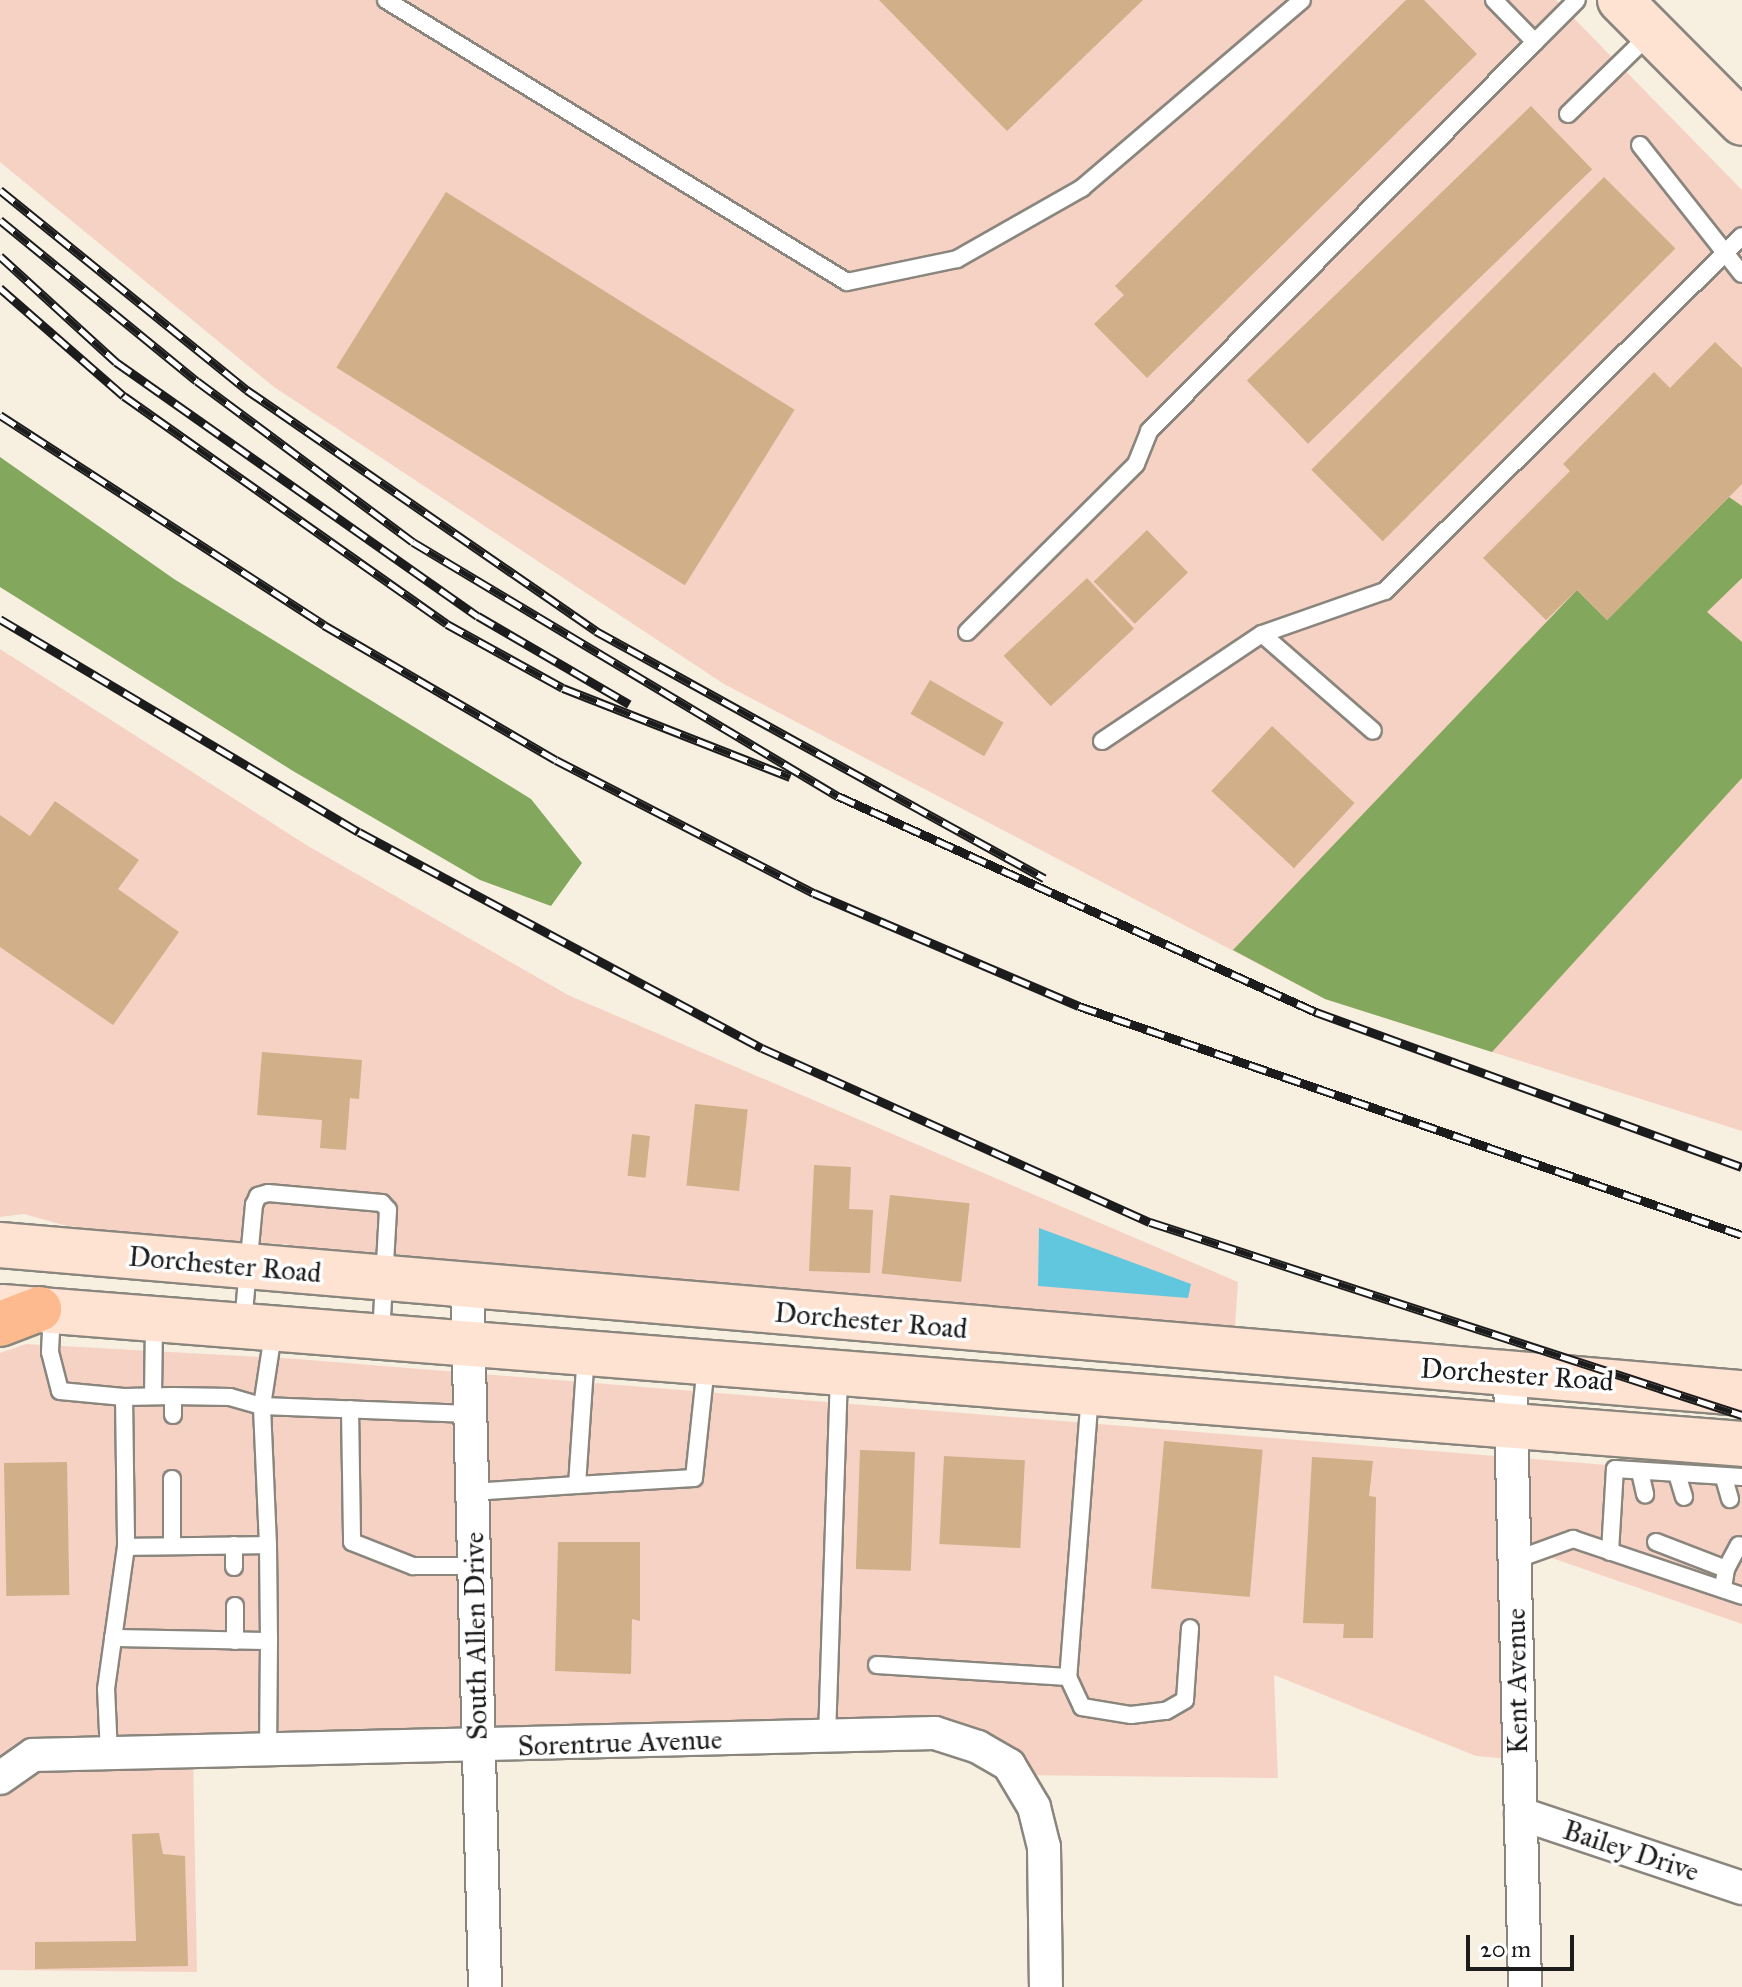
<!DOCTYPE html>
<style>
body{margin:0}
#map{position:relative;width:1742px;height:1987px;overflow:hidden;background:#f7f0e1;font-family:"IM FELL Great Primer",serif}
div>[style]{position:absolute}
.built>*{inset:0;background:#f6d2c4}
.forest>*{inset:0;background:#83a75c}
.water>*{inset:0;background:#61c7de}
.building>*{inset:0;background:#d1af89;transform-origin:0 0}
.roads{filter:drop-shadow(2px 0 #8a867e) drop-shadow(-2px 0 #8a867e) drop-shadow(0 2px #8a867e) drop-shadow(0 -2px #8a867e)}
.lane>*{height:16px;margin:-8px;padding:0 8px;transform-origin:8px;border-radius:8px;background:#fff}
.street>*{height:32px;margin:-16px;padding:0 16px;transform-origin:16px;border-radius:16px;background:#fff}
.secondary>*{height:44px;margin:-22px;padding:0 22px;transform-origin:22px;border-radius:22px;background:#fee3d2}
.highway>*{height:44px;margin:-22px;padding:0 22px;transform-origin:22px;border-radius:22px;background:#fcba8e}
.rail>*{height:9px;margin-top:-4.5px;transform-origin:0;background:repeating-linear-gradient(90deg,#fff 0 18px,#1c1c1c 0 36px);box-sizing:border-box;border-block:2px solid #1c1c1c}
span{translate:-50% -50%;white-space:nowrap;text-align:center;line-height:1.15;-webkit-text-stroke:7px #fff;paint-order:stroke}
.street-label{font-size:28px;color:#1c1c1c}
.scale{position:absolute;left:1466px;top:1935px;width:108px;height:36px;box-sizing:border-box;border:4px solid #1c1c1c;border-top:0;padding-left:10px;font-size:24px;line-height:28px;white-space:nowrap;color:#1c1c1c;-webkit-text-stroke:6px #fff;paint-order:stroke}
</style>
<div id="map">
<div class="built">
<div style="clip-path:polygon(0 0,1556px 0,1742px 190px,1742px 1131px,1325px 999px,724px 684px,274px 387px,0 162px)"></div>
<div style="clip-path:polygon(0 649px,308px 846px,568px 995px,1238px 1282px,1235px 1327px,368px 1252px,310px 1256px,287px 1244px,192px 1242px,63px 1225px,24px 1214px,0 1217px)"></div>
<div style="clip-path:polygon(26px 1344px,297px 1359px,1742px 1476px,1742px 1624px,1515px 1545px,1519px 1760px,1476px 1756px,1274px 1675px,1278px 1778px,1015px 1775px,978px 1747px,193px 1753px,197px 1972px,0 1970px,0 1353px)"></div>
</div>
<div class="forest">
<div style="clip-path:polygon(0 457px,174px 579px,531px 799px,582px 863px,551px 906px,480px 880px,293px 771px,0 587px)"></div>
<div style="clip-path:polygon(1729px 497px,1742px 506px,1742px 578px,1707px 612px,1742px 642px,1742px 778px,1492px 1052px,1325px 999px,1233px 950px,1577px 590px,1607px 620px)"></div>
</div>
<div class="water">
<div style="clip-path:polygon(1039px 1228px,1191px 1284px,1188px 1298px,1038px 1286px)"></div>
</div>
<div class="building">
<div style="clip-path:polygon(879px 0,1143px 0,1007px 131px)"></div>
<div style="clip-path:polygon(1406px 0,1424px 0,1477px 54px,1147px 378px,1094px 324px,1124px 295px,1115px 286px)"></div>
<div style="left:1531px;top:106px;width:88px;height:395px;rotate:46deg"></div>
<div style="left:1604px;top:177px;width:101px;height:414px;rotate:45deg"></div>
<div style="left:446px;top:192px;width:411px;height:207px;rotate:32deg"></div>
<div style="clip-path:polygon(1715px 342px,1742px 368px,1742px 484px,1607px 620px,1577px 590px,1546px 620px,1483px 558px,1570px 471px,1563px 464px,1654px 372px,1670px 388px)"></div>
<div style="left:1147px;top:530px;width:59px;height:74px;rotate:46deg"></div>
<div style="left:1087px;top:578px;width:69px;height:114px;rotate:47deg"></div>
<div style="left:930px;top:680px;width:85px;height:39px;rotate:30deg"></div>
<div style="left:1272px;top:726px;width:113px;height:89px;rotate:43deg"></div>
<div style="clip-path:polygon(55px 801px,139px 860px,118px 889px,179px 932px,113px 1025px,0 947px,0 815px,30px 836px)"></div>
<div style="clip-path:polygon(262px 1052px,362px 1060px,359px 1099px,350px 1098px,346px 1150px,320px 1148px,322px 1120px,257px 1115px)"></div>
<div style="left:695px;top:1104px;width:53px;height:82px;rotate:6deg"></div>
<div style="left:632px;top:1134px;width:18px;height:42px;rotate:6deg"></div>
<div style="clip-path:polygon(814px 1165px,851px 1167px,849px 1209px,873px 1210px,870px 1273px,809px 1271px)"></div>
<div style="left:890px;top:1195px;width:80px;height:79px;rotate:6deg"></div>
<div style="left:1164px;top:1441px;width:99px;height:148px;rotate:5deg"></div>
<div style="left:860px;top:1450px;width:55px;height:119px;rotate:2deg"></div>
<div style="left:944px;top:1456px;width:81px;height:88px;rotate:3deg"></div>
<div style="clip-path:polygon(1312px 1457px,1373px 1461px,1369px 1496px,1376px 1497px,1373px 1638px,1343px 1638px,1344px 1624px,1303px 1623px)"></div>
<div style="left:67px;top:1462px;width:133px;height:63px;rotate:89deg"></div>
<div style="clip-path:polygon(558px 1542px,640px 1542px,640px 1621px,632px 1619px,631px 1674px,555px 1671px)"></div>
<div style="clip-path:polygon(159px 1833px,163px 1854px,185px 1856px,188px 1966px,35px 1969px,35px 1942px,136px 1941px,132px 1834px)"></div>
</div>
<div class="roads">
<div class="lane">
<div style="left:386px;top:0;width:540px;rotate:31.45deg"></div>
<div style="left:847px;top:282px;width:112px;rotate:-11.8deg"></div>
<div style="left:957px;top:259px;width:144px;rotate:-29.6deg"></div>
<div style="left:1082px;top:188px;width:289px;rotate:-40.5deg"></div>
<div style="left:1494px;top:0;width:59px;rotate:45.7deg"></div>
<div style="left:1535px;top:42px;width:59px;rotate:-45deg"></div>
<div style="left:1568px;top:114px;width:116px;rotate:-44.3deg"></div>
<div style="left:1640px;top:145px;width:164px;rotate:51.7deg"></div>
<div style="left:967px;top:632px;width:238px;rotate:-44.8deg"></div>
<div style="left:1136px;top:464px;width:35px;rotate:-68deg"></div>
<div style="left:1149px;top:431px;width:548px;rotate:-45.22deg"></div>
<div style="left:1262px;top:634px;width:147px;rotate:41.1deg"></div>
<div style="left:1102px;top:741px;width:192px;rotate:-33.8deg"></div>
<div style="left:1262px;top:634px;width:130px;rotate:-19.3deg"></div>
<div style="left:1385px;top:591px;width:503px;rotate:-44.84deg"></div>
<div style="left:52px;top:1312px;width:40px;rotate:92.9deg"></div>
<div style="left:50px;top:1352px;width:40px;rotate:75.6deg"></div>
<div style="left:60px;top:1391px;width:64px;rotate:5.4deg"></div>
<div style="left:124px;top:1397px;width:150px;rotate:89.2deg"></div>
<div style="left:243px;top:1323px;width:119px;rotate:-84.7deg"></div>
<div style="left:254px;top:1205px;width:10px;rotate:-66deg"></div>
<div style="left:258px;top:1196px;width:10px;rotate:-17deg"></div>
<div style="left:268px;top:1193px;width:114px;rotate:5deg"></div>
<div style="left:382px;top:1203px;width:9px;rotate:49deg"></div>
<div style="left:388px;top:1210px;width:125px;rotate:93.2deg"></div>
<div style="left:1090px;top:1394px;width:284px;rotate:94.4deg"></div>
<div style="left:1068px;top:1677px;width:33px;rotate:65deg"></div>
<div style="left:1082px;top:1707px;width:50px;rotate:9.3deg"></div>
<div style="left:1131px;top:1715px;width:35px;rotate:-7deg"></div>
<div style="left:1166px;top:1711px;width:22px;rotate:-30deg"></div>
<div style="left:1185px;top:1700px;width:72px;rotate:-86deg"></div>
<div style="left:153px;top:1396px;width:74px;rotate:-89.2deg"></div>
<div style="left:173px;top:1396px;width:57px;rotate:1deg"></div>
<div style="left:230px;top:1397px;width:33px;rotate:16deg"></div>
<div style="left:262px;top:1406px;width:208px;rotate:2.2deg"></div>
<div style="left:124px;top:1397px;width:49px;rotate:-1.2deg"></div>
<div style="left:173px;top:1396px;width:19px;rotate:90deg"></div>
<div style="left:350px;top:1409px;width:133px;rotate:89.1deg"></div>
<div style="left:352px;top:1542px;width:66px;rotate:21.5deg"></div>
<div style="left:413px;top:1566px;width:61px"></div>
<div style="left:1640px;top:1472px;width:23px;rotate:77deg"></div>
<div style="left:1677px;top:1474px;width:24px;rotate:73deg"></div>
<div style="left:1724px;top:1478px;width:22px;rotate:74deg"></div>
<div style="left:172px;top:1479px;width:67px;rotate:90deg"></div>
<div style="left:577px;top:1485px;width:117px;rotate:-3.4deg"></div>
<div style="left:694px;top:1478px;width:113px;rotate:-83.9deg"></div>
<div style="left:472px;top:1492px;width:105px;rotate:-3.8deg"></div>
<div style="left:577px;top:1485px;width:131px;rotate:-86.1deg"></div>
<div style="left:1656px;top:1542px;width:75px;rotate:21.1deg"></div>
<div style="left:1726px;top:1569px;width:20px;rotate:99deg"></div>
<div style="left:234px;top:1545px;width:22px;rotate:90deg"></div>
<div style="left:268px;top:1545px;width:96px;rotate:89.4deg"></div>
<div style="left:1610px;top:1552px;width:83px;rotate:-86.6deg"></div>
<div style="left:1615px;top:1469px;width:127px;rotate:3.6deg"></div>
<div style="left:1515px;top:1560px;width:62px;rotate:-19.9deg"></div>
<div style="left:1573px;top:1539px;width:178px;rotate:18.6deg"></div>
<div style="left:1726px;top:1569px;width:27px;rotate:-62deg"></div>
<div style="left:235px;top:1606px;width:35px;rotate:90deg"></div>
<div style="left:113px;top:1638px;width:156px;rotate:1.1deg"></div>
<div style="left:269px;top:1641px;width:111px;rotate:90.5deg"></div>
<div style="left:877px;top:1665px;width:191px;rotate:3.6deg"></div>
<div style="left:827px;top:1737px;width:363px;rotate:-88.1deg"></div>
<div style="left:109px;top:1754px;width:65px;rotate:-92.6deg"></div>
<div style="left:106px;top:1689px;width:143px;rotate:-82deg"></div>
<div style="left:126px;top:1547px;width:142px;rotate:-0.8deg"></div>
<div style="left:268px;top:1545px;width:139px;rotate:-92.5deg"></div>
<div style="left:262px;top:1406px;width:79px;rotate:-81.3deg"></div>
</div>
<div class="street">
<div style="left:467px;top:1286px;width:701px;rotate:88.53deg"></div>
<div style="left:1510px;top:1376px;width:611px;rotate:88.59deg"></div>
<div style="left:0;top:1778px;width:40px;rotate:-34.9deg"></div>
<div style="left:33px;top:1755px;width:902px;rotate:-1.4deg"></div>
<div style="left:935px;top:1733px;width:45px;rotate:18deg"></div>
<div style="left:978px;top:1747px;width:36px;rotate:30deg"></div>
<div style="left:1009px;top:1765px;width:49px;rotate:59.2deg"></div>
<div style="left:1034px;top:1807px;width:41px;rotate:76deg"></div>
<div style="left:1044px;top:1847px;width:140px;rotate:89.2deg"></div>
<div style="left:1521px;top:1814px;width:233px;rotate:18.5deg"></div>
</div>
<div class="secondary">
<div style="left:1620px;top:0;width:173px;rotate:45.2deg"></div>
<div style="left:0;top:1245px;width:1748px;rotate:4.86deg"></div>
<div style="left:2px;top:1307px;width:1745px;rotate:4.5deg"></div>
</div>
<div class="highway">
<div style="left:0;top:1324px;width:42px;rotate:-21deg"></div>
</div>
</div>
<div class="rail">
<div style="left:0;top:190px;width:318px;rotate:39deg"></div>
<div style="left:247px;top:390px;width:424px;rotate:34.6deg"></div>
<div style="left:596px;top:631px;width:512px;rotate:28.87deg"></div>
<div style="left:0;top:220px;width:254px;rotate:39.3deg"></div>
<div style="left:197px;top:381px;width:269px;rotate:36.7deg"></div>
<div style="left:413px;top:542px;width:495px;rotate:30.9deg"></div>
<div style="left:838px;top:796px;width:525px;rotate:24.32deg"></div>
<div style="left:1316px;top:1012px;width:453px;rotate:20deg"></div>
<div style="left:0;top:256px;width:157px;rotate:42.4deg"></div>
<div style="left:116px;top:362px;width:442px;rotate:35.1deg"></div>
<div style="left:478px;top:616px;width:175px;rotate:30.2deg"></div>
<div style="left:0;top:288px;width:164px;rotate:41.1deg"></div>
<div style="left:124px;top:396px;width:395px;rotate:35.2deg"></div>
<div style="left:447px;top:624px;width:132px;rotate:28.9deg"></div>
<div style="left:563px;top:688px;width:244px;rotate:21.4deg"></div>
<div style="left:0;top:415px;width:386px;rotate:32.9deg"></div>
<div style="left:324px;top:625px;width:268px;rotate:30.2deg"></div>
<div style="left:556px;top:760px;width:290px;rotate:27.3deg"></div>
<div style="left:814px;top:893px;width:288px;rotate:23.1deg"></div>
<div style="left:1079px;top:1006px;width:701px;rotate:19.05deg"></div>
<div style="left:0;top:619px;width:417px;rotate:30.7deg"></div>
<div style="left:359px;top:832px;width:457px;rotate:28.2deg"></div>
<div style="left:762px;top:1048px;width:425px;rotate:24.2deg"></div>
<div style="left:1150px;top:1222px;width:623px;rotate:18.06deg"></div>
</div>
<div class="street-label">
<span style="left:225px;top:1265px;rotate:5deg">Dorchester Road</span>
<span style="left:871px;top:1321px;rotate:5deg">Dorchester Road</span>
<span style="left:1517px;top:1375px;rotate:4deg">Dorchester Road</span>
<span style="left:476px;top:1636px;rotate:-91deg">South Allen Drive</span>
<span style="left:1517px;top:1681px;rotate:-91deg">Kent Avenue</span>
<span style="left:620px;top:1743px;rotate:-2deg">Sorentrue Avenue</span>
<span style="left:1631px;top:1851px;rotate:18deg">Bailey Drive</span>
</div>
<div class="scale">20 m</div>
</div>
